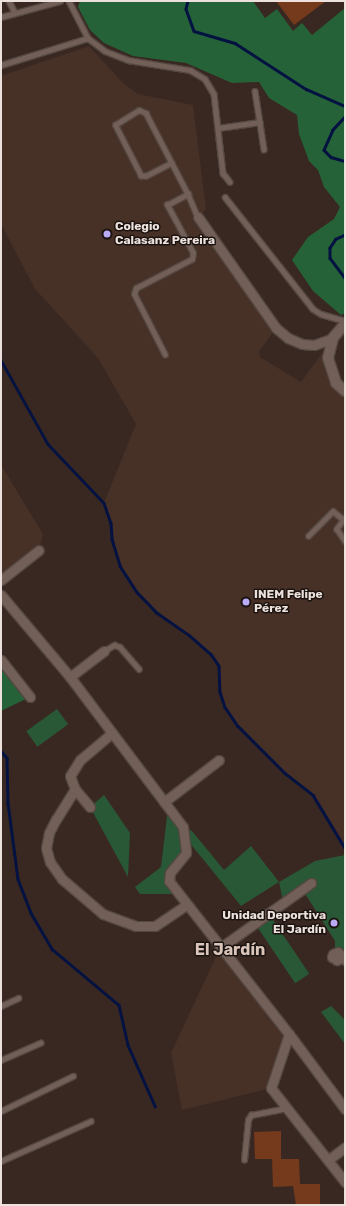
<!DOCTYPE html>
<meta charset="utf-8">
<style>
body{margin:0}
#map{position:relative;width:346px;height:1206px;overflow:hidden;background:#392821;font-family:Rubik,sans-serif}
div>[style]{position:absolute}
.built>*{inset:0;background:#473026}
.green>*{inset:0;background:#285835;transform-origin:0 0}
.forest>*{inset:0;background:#256238}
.stream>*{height:2.5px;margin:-1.25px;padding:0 1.25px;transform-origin:1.25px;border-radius:1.25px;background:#041242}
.building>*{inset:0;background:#75391c}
.roads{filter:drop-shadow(1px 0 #544741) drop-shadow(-1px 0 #544741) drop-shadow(0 1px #544741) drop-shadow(0 -1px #544741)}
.service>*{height:4.5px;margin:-2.25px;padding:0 2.25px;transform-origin:2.25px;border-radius:2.25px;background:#725f57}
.minor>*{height:9px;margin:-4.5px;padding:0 4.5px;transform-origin:4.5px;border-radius:4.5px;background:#725f57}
.tertiary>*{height:10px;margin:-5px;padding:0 5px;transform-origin:5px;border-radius:5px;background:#725f57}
.dots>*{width:11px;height:11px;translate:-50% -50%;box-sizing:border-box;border:2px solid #1b1310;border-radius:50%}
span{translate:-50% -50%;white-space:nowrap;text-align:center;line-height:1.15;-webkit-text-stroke:3px #1b1310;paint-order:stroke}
.poi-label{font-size:12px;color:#ece1dc;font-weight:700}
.left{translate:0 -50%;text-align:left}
.right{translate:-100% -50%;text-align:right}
.district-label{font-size:16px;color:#dac5bb;font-weight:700}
.frame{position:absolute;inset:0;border:2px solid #ece1dc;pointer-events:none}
</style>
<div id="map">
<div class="built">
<div style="clip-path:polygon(89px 46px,124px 84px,138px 94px,193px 105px,206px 209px,198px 217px,276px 328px,259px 352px,260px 357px,301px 382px,333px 338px,328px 358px,345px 391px,345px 848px,313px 795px,285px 773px,238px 726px,225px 707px,220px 692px,219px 667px,211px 654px,189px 635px,156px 612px,137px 592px,120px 566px,112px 539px,111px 523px,104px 503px,136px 424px,98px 358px,35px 289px,1px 224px,1px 76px)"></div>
<div style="clip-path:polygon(1px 465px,43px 534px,39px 550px,1px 580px)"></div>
<div style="clip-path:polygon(220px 948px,289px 1034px,271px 1088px,182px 1110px,171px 1053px)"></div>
</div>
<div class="green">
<div style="left:57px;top:709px;width:19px;height:38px;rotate:54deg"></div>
<div style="clip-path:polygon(104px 795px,130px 833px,128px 877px,90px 807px)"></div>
<div style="clip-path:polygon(168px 808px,183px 827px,192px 831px,224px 870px,251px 846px,279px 882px,315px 861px,345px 855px,345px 960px,335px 952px,335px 941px,304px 892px,283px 901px,279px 882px,241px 906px,185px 837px,187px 846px,170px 873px,178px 894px,140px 894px,135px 887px,161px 867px)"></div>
<div style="left:269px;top:914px;width:72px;height:17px;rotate:56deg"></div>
<div style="clip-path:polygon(331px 1006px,345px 1020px,345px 1044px,321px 1012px)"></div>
</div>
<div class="forest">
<div style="clip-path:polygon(80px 1px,253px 1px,265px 18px,277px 9px,293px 31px,302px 23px,312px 35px,345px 8px,345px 313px,341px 315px,313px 291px,292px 260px,308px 237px,334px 219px,340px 207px,324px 187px,318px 170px,309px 161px,299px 134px,297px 115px,269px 98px,259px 82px,232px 83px,186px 63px,133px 56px,104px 43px,90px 30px,78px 7px)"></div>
<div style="clip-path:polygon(1px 657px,30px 697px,1px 711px)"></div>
</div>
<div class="stream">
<div style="left:188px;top:1px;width:8px;rotate:104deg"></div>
<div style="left:186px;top:9px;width:23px;rotate:70deg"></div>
<div style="left:194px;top:31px;width:43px;rotate:16.3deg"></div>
<div style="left:235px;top:43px;width:85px;rotate:32.9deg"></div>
<div style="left:306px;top:89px;width:43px;rotate:23.6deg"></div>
<div style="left:345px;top:117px;width:18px;rotate:133deg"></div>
<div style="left:333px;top:130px;width:22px;rotate:114deg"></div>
<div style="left:324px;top:150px;width:10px;rotate:45deg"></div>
<div style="left:331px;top:157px;width:15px;rotate:16deg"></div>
<div style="left:345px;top:235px;width:10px;rotate:156deg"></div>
<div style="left:336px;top:239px;width:11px;rotate:124deg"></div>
<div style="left:330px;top:248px;width:10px;rotate:90deg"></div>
<div style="left:330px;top:258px;width:25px;rotate:53deg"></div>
<div style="left:1px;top:360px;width:96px;rotate:60.8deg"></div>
<div style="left:48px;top:444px;width:81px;rotate:46.5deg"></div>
<div style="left:104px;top:503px;width:21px;rotate:71deg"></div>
<div style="left:111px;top:523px;width:16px;rotate:86deg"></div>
<div style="left:112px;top:539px;width:28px;rotate:73deg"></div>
<div style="left:120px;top:566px;width:31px;rotate:57deg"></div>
<div style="left:137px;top:592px;width:28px;rotate:46deg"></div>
<div style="left:156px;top:612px;width:40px;rotate:34.9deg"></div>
<div style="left:189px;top:635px;width:29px;rotate:41deg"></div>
<div style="left:211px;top:654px;width:14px;rotate:56deg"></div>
<div style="left:219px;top:666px;width:26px;rotate:88deg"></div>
<div style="left:220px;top:692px;width:16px;rotate:72deg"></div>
<div style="left:225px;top:707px;width:23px;rotate:56deg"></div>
<div style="left:238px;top:726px;width:66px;rotate:45deg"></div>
<div style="left:285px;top:773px;width:36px;rotate:38deg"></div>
<div style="left:313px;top:795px;width:62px;rotate:58.9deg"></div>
<div style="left:1px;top:751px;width:9px;rotate:49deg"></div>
<div style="left:7px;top:758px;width:45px;rotate:88.7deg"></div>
<div style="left:8px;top:803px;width:77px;rotate:82.5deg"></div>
<div style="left:18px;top:879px;width:36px;rotate:69deg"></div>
<div style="left:31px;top:913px;width:42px;rotate:59.7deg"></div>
<div style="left:52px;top:949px;width:87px;rotate:39.9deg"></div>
<div style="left:119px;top:1005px;width:41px;rotate:77.3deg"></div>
<div style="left:128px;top:1045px;width:67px;rotate:66.1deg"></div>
</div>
<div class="building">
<div style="clip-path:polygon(276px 1px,326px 1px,294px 25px)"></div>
<div style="clip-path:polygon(281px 1131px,281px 1159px,299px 1159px,300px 1184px,320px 1184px,320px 1205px,296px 1205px,293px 1186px,273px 1187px,272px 1159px,255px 1159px,254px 1132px)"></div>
</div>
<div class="roads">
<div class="service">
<div style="left:9px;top:1px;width:13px;rotate:63deg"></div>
<div style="left:69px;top:1px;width:42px;rotate:62.8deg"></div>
<div style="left:88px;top:38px;width:21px;rotate:37deg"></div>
<div style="left:105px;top:51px;width:25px;rotate:21deg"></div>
<div style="left:128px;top:60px;width:63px;rotate:9.2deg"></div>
<div style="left:190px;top:70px;width:17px;rotate:31deg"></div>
<div style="left:205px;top:79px;width:17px;rotate:59deg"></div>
<div style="left:214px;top:94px;width:80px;rotate:83.5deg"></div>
<div style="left:223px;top:173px;width:11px;rotate:52deg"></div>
<div style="left:1px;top:17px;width:61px;rotate:-15.2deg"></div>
<div style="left:1px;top:65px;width:91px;rotate:-17.2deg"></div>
<div style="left:255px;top:91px;width:59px;rotate:81.2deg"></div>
<div style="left:218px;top:128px;width:42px;rotate:-8.1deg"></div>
<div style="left:172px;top:163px;width:29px;rotate:153deg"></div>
<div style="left:146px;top:176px;width:5px;rotate:180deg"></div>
<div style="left:141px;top:176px;width:57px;rotate:-117deg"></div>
<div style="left:115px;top:125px;width:28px;rotate:-32deg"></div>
<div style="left:139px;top:110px;width:8px;rotate:23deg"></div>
<div style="left:146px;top:113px;width:91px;rotate:62.6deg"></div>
<div style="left:188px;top:194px;width:25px;rotate:67deg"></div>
<div style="left:225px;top:197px;width:142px;rotate:51.8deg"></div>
<div style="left:313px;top:309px;width:9px;rotate:32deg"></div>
<div style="left:321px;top:314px;width:25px;rotate:16deg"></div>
<div style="left:165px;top:355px;width:68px;rotate:-116.9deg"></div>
<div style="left:134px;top:294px;width:6px;rotate:-72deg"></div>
<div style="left:136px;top:288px;width:63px;rotate:-27.4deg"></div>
<div style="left:192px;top:259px;width:6px;rotate:-81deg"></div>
<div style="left:193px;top:253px;width:55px;rotate:-118.4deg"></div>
<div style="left:167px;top:205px;width:24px;rotate:-28deg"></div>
<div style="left:345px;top:518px;width:14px;rotate:126deg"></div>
<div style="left:337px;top:529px;width:14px;rotate:56deg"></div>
<div style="left:308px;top:536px;width:35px;rotate:-45deg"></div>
<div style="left:333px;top:511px;width:13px;rotate:39deg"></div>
<div style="left:104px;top:651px;width:12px;rotate:-31deg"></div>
<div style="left:114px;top:645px;width:6px;rotate:18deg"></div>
<div style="left:120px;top:647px;width:29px;rotate:49deg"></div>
<div style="left:1px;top:1006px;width:19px;rotate:-25deg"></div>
<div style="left:1px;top:1060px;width:43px;rotate:-23.6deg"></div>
<div style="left:1px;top:1111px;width:80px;rotate:-25.9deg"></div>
<div style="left:244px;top:1160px;width:40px;rotate:-84.3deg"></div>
<div style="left:248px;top:1120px;width:6px;rotate:-59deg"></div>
<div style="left:251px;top:1115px;width:36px;rotate:-11deg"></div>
<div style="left:1px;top:1161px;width:98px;rotate:-24deg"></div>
</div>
<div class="minor">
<div style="left:198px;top:217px;width:136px;rotate:54.9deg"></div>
<div style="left:276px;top:328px;width:16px;rotate:40deg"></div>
<div style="left:288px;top:338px;width:15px;rotate:23deg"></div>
<div style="left:302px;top:344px;width:12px;rotate:5deg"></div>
<div style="left:314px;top:345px;width:20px;rotate:-20deg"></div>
<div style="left:1px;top:580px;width:48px;rotate:-38.3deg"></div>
<div style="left:1px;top:595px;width:107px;rotate:49.9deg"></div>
<div style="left:70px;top:677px;width:188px;rotate:53deg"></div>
<div style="left:183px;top:827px;width:26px;rotate:83deg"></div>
<div style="left:186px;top:853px;width:26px;rotate:129deg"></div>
<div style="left:170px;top:873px;width:8px;rotate:97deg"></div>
<div style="left:169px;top:881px;width:194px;rotate:51.9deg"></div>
<div style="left:289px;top:1034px;width:57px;rotate:108.4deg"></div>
<div style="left:271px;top:1088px;width:120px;rotate:51.8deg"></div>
<div style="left:1px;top:660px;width:47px;rotate:51.9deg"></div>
<div style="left:70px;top:677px;width:43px;rotate:-37.4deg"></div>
<div style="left:75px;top:789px;width:36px;rotate:122deg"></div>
<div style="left:56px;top:819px;width:16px;rotate:117deg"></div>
<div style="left:49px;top:833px;width:15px;rotate:101deg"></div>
<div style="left:46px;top:848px;width:15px;rotate:74deg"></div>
<div style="left:50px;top:862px;width:21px;rotate:55deg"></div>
<div style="left:62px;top:879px;width:54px;rotate:40.5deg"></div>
<div style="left:103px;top:914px;width:35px;rotate:20deg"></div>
<div style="left:136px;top:926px;width:19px"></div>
<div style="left:155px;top:926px;width:37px;rotate:-34deg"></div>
<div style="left:164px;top:802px;width:69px;rotate:-37.4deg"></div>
<div style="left:90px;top:807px;width:23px;rotate:-130deg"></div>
<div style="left:75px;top:789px;width:14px;rotate:-111deg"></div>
<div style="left:70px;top:776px;width:19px;rotate:-58deg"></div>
<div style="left:80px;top:760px;width:42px;rotate:-40.2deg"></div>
<div style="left:220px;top:948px;width:112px;rotate:-35.5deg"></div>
<div style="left:341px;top:956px;width:6px;rotate:135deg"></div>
<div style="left:337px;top:960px;width:6px;rotate:-149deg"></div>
<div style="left:332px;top:957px;width:3px;rotate:-72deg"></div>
<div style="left:333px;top:954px;width:5px;rotate:-22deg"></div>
<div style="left:338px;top:952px;width:11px;rotate:49deg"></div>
<div style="left:289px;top:1034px;width:94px;rotate:53.3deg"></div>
<div style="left:328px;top:1160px;width:21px;rotate:-37deg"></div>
</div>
<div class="tertiary">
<div style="left:345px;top:324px;width:18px;rotate:131deg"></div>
<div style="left:333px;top:338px;width:21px;rotate:104deg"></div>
<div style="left:328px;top:358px;width:26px;rotate:72deg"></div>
<div style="left:336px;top:383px;width:12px;rotate:42deg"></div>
</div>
</div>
<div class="dots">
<div style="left:107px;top:234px;background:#bbaaf6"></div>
<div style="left:246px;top:602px;background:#bbaaf6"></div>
<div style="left:334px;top:923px;background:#bbaaf6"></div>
</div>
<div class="poi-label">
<span class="left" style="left:115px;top:234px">Colegio<br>Calasanz Pereira</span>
<span class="left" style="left:254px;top:602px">INEM Felipe<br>Pérez</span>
<span class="right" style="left:326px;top:923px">Unidad Deportiva<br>El Jardín</span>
</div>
<div class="district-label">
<span style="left:230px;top:950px">El Jardín</span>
</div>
<div class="frame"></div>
</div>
